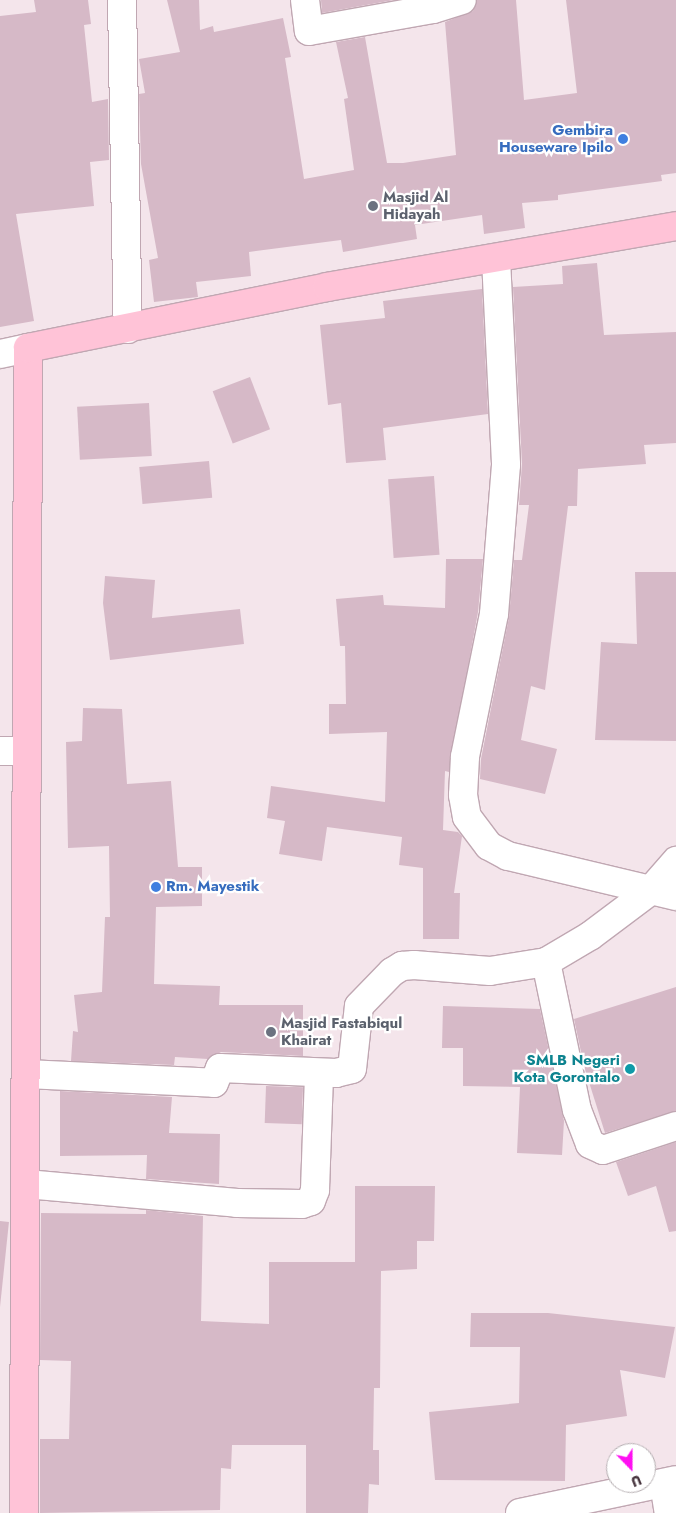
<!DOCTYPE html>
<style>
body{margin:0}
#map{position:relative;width:676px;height:1513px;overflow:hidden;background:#f4e5eb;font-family:Jost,sans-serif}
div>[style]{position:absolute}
.building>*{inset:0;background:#d6b9c7;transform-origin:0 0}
.roads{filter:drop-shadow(1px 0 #c0a7b2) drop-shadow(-1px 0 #c0a7b2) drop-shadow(0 1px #c0a7b2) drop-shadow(0 -1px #c0a7b2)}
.street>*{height:28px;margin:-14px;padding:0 14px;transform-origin:14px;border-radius:14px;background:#fff}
.secondary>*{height:28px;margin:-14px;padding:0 14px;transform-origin:14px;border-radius:14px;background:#ffc3d7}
.dots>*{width:14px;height:14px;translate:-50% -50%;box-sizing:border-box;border:2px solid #fff;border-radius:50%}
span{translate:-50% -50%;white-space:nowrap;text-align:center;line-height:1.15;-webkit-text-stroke:4.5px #fff;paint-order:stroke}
.shop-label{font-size:15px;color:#366cbe;font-weight:700}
.right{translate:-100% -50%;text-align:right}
.left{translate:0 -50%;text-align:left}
.worship-label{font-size:15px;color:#5b616d;font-weight:700}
.culture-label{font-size:15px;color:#0d838f;font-weight:700}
.north{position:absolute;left:606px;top:1443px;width:50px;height:50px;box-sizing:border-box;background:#fff;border:1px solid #b5aeb1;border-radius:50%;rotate:158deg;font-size:14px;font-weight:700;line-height:20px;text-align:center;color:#46343d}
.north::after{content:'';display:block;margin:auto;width:18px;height:22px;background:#ff10f2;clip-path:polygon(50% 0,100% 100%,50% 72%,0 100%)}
</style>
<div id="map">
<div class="building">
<div style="clip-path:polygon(34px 0,88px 0,91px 24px,84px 25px,92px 102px,108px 99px,109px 160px,90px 162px,94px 206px,16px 214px,34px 321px,0 327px,0 16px,36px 12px)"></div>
<div style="clip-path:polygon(167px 0,199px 0,200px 30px,213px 26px,214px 32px,283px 18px,291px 57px,285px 58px,304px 179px,354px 170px,344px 99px,348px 98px,336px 42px,365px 37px,387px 163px,403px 163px,456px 155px,445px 22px,473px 11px,477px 0,516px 0,524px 100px,577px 93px,566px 0,676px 0,676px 173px,661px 175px,662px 181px,558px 195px,558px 200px,522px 203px,525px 228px,484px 234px,482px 215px,415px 225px,417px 239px,343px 252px,341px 240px,249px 252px,251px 276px,196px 282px,198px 297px,154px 302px,149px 260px,158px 258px,141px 164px,139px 94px,145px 93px,139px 59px,180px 52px)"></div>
<div style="clip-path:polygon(321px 0,394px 0,322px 13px)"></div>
<div style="clip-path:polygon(597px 263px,604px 335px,676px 332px,676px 443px,644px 445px,646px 464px,578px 469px,577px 506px,568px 506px,545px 690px,531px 686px,521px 740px,557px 749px,545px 794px,480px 779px,481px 759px,509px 617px,514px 560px,522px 560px,529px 505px,519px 505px,522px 464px,513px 287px,563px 284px,562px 266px)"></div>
<div style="clip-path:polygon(482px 289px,488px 414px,383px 428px,386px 460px,346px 463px,341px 403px,328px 405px,320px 325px,385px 318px,383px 301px)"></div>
<div style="left:250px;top:377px;width:56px;height:40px;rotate:69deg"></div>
<div style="left:149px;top:403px;width:53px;height:72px;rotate:87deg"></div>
<div style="left:209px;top:461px;width:37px;height:70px;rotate:85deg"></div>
<div style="left:434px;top:476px;width:79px;height:46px;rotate:86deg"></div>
<div style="clip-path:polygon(446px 559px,483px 559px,478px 612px,449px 772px,445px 771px,443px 830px,458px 832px,462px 836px,454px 893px,460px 893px,459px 939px,423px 939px,423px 868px,399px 865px,402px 837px,327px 827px,322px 861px,279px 854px,285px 821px,267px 818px,271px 786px,385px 802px,387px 732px,329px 734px,329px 704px,346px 704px,345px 646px,340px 646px,336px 599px,383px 595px,384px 605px,445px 608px)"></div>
<div style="clip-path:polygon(635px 572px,676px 572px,676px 741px,595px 740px,601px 642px,637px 644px)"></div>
<div style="clip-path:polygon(105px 576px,155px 580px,152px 618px,240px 609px,244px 644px,110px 660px,103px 603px)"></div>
<div style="clip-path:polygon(83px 708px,122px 709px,127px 784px,171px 781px,178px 867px,202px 867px,202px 906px,156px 907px,154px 984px,220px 986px,219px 1005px,303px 1005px,303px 1056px,221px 1052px,208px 1059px,175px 1057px,174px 1065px,71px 1061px,73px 1031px,78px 1032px,74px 995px,102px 992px,105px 917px,110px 917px,109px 846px,68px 848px,66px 742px,82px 741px)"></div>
<div style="clip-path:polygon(676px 987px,676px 1111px,605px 1133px,584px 1066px,574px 1019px)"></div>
<div style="clip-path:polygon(443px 1006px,540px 1009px,564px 1121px,562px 1155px,517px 1153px,520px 1087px,463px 1086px,463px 1048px,442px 1048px)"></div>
<div style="left:266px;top:1086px;width:37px;height:37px;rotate:2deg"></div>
<div style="clip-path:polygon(60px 1091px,172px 1097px,169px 1133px,220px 1134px,219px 1184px,146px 1179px,147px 1155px,60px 1156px)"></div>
<div style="clip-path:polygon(676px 1142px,676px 1231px,669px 1232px,656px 1186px,628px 1196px,616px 1162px)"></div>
<div style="clip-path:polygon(355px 1186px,435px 1186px,434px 1241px,417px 1241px,417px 1269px,381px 1271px,380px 1388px,374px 1388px,373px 1450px,379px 1450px,379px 1485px,369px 1484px,368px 1513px,306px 1513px,306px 1445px,232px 1445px,231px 1469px,221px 1468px,220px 1510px,40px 1513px,40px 1439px,69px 1439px,71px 1361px,40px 1360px,41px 1213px,146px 1214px,146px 1210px,203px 1216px,201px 1321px,269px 1324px,269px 1262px,355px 1262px)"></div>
<div style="left:0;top:1221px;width:9px;height:139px;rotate:6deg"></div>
<div style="clip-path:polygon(471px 1313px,548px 1313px,675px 1327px,665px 1378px,620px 1370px,627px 1416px,566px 1425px,565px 1481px,435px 1480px,429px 1412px,519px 1403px,520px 1347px,470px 1347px)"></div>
</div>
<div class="roads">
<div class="street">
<div style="left:122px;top:0;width:329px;rotate:89deg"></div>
<div style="left:305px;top:0;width:31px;rotate:83deg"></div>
<div style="left:309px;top:31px;width:126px;rotate:-10.1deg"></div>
<div style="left:433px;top:9px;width:30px;rotate:-17deg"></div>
<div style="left:496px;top:259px;width:206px;rotate:87.2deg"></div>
<div style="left:506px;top:465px;width:149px;rotate:94.6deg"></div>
<div style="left:494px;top:614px;width:146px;rotate:101.5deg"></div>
<div style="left:465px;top:757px;width:38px;rotate:93deg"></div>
<div style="left:463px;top:795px;width:22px;rotate:80deg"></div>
<div style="left:467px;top:817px;width:36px;rotate:53deg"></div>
<div style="left:489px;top:846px;width:21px;rotate:28deg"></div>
<div style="left:508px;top:856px;width:173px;rotate:13.4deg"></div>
<div style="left:0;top:354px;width:29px;rotate:-12deg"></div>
<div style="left:0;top:751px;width:25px"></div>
<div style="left:546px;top:962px;width:151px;rotate:78.2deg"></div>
<div style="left:577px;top:1110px;width:36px;rotate:69deg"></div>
<div style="left:590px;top:1144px;width:14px;rotate:25deg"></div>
<div style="left:603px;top:1150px;width:77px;rotate:-18.2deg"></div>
<div style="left:26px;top:1074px;width:188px;rotate:2.7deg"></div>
<div style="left:214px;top:1083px;width:16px;rotate:-68deg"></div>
<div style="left:220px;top:1068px;width:116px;rotate:2.5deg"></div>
<div style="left:336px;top:1073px;width:16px;rotate:-14deg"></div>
<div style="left:352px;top:1069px;width:63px;rotate:-83.7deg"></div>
<div style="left:359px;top:1006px;width:47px;rotate:-45.9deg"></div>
<div style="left:392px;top:972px;width:12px;rotate:-31deg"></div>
<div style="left:402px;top:966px;width:12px;rotate:-5deg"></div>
<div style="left:414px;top:965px;width:76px;rotate:4.5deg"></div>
<div style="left:490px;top:971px;width:57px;rotate:-9.1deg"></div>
<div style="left:546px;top:962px;width:51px;rotate:-30.6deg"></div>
<div style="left:590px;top:936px;width:75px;rotate:-36.9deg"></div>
<div style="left:650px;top:891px;width:40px;rotate:-49deg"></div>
<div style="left:26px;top:1184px;width:212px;rotate:5.1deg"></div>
<div style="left:237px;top:1203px;width:65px;rotate:0.9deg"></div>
<div style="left:302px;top:1204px;width:9px;rotate:-18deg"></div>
<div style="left:311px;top:1201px;width:12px;rotate:-70deg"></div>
<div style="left:315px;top:1190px;width:117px;rotate:-88deg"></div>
<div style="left:664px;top:1483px;width:30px;rotate:81deg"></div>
<div style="left:520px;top:1513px;width:159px;rotate:-11.9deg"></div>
</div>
<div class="secondary">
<div style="left:24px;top:1513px;width:1165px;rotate:-89.8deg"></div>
<div style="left:28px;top:348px;width:305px;rotate:-11.5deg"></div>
<div style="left:327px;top:287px;width:354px;rotate:-9.9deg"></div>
</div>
</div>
<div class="dots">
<div style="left:623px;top:139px;background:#3f7fe0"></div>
<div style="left:373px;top:206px;background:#6b7280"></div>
<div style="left:156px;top:887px;background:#3f7fe0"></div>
<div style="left:271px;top:1032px;background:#6b7280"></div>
<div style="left:630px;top:1069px;background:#0f9aa8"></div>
</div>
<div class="shop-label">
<span class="right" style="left:613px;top:139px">Gembira<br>Houseware Ipilo</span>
<span class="left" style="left:166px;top:887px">Rm. Mayestik</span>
</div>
<div class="worship-label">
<span class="left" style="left:383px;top:206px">Masjid Al<br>Hidayah</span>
<span class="left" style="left:281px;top:1032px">Masjid Fastabiqul<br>Khairat</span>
</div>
<div class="culture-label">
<span class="right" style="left:620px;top:1069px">SMLB Negeri<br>Kota Gorontalo</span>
</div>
<div class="north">U</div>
</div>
